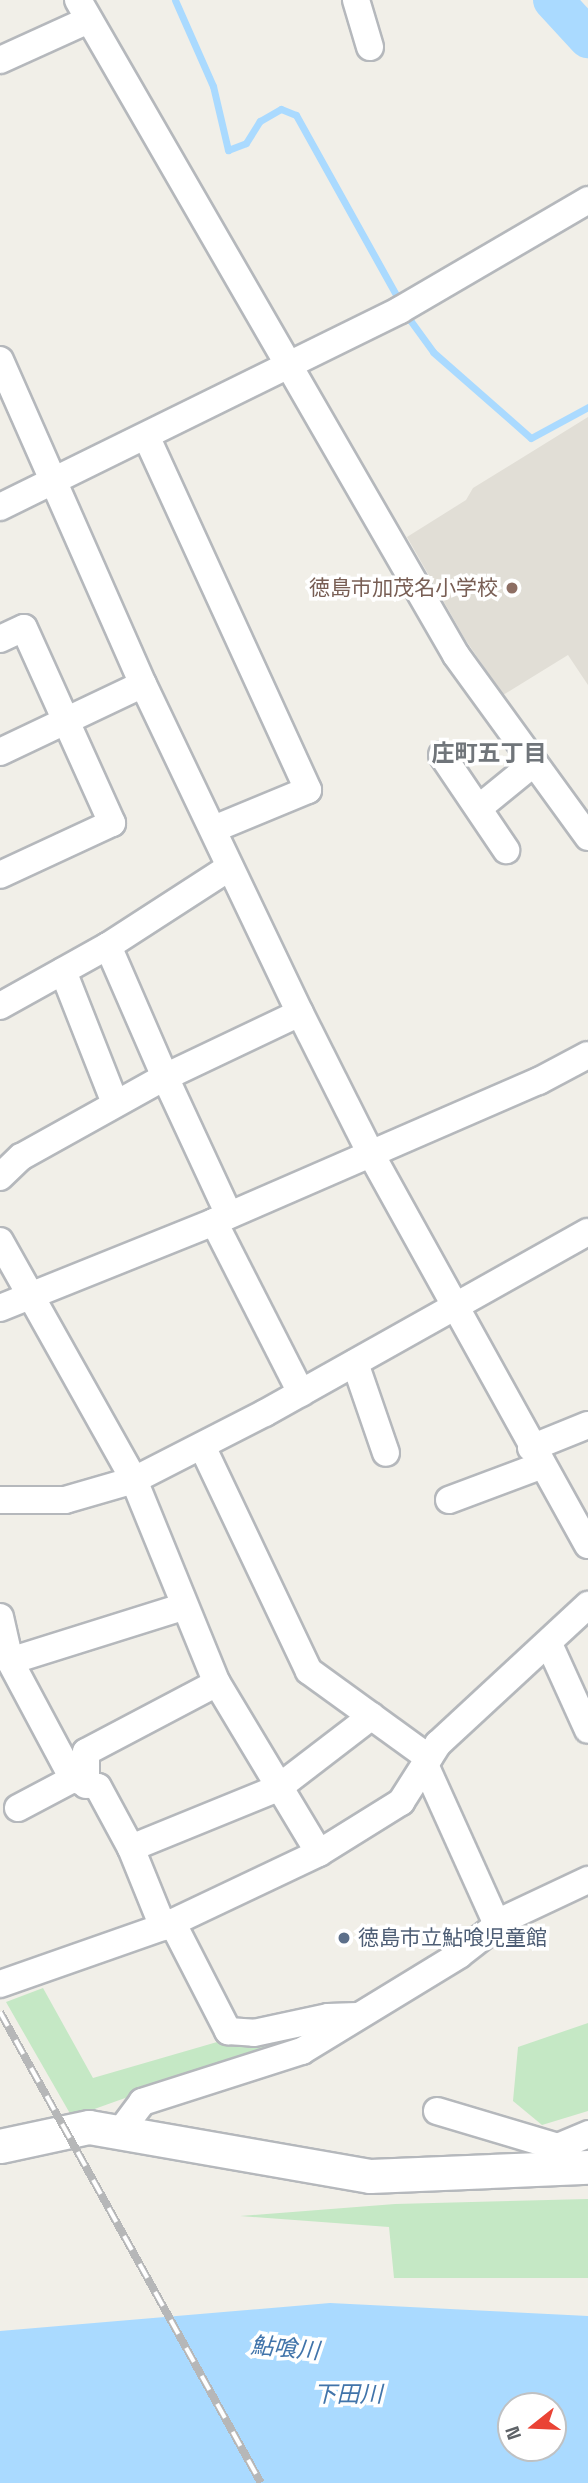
<!DOCTYPE html>
<meta charset="utf-8">
<style>
body{margin:0}
#map{position:relative;width:588px;height:2483px;overflow:hidden;background:#f1efe8;font-family:"Space Grotesk","Noto Sans JP",sans-serif}
div>[style]{position:absolute}
.education>*{inset:0;background:#e1ded6}
.green>*{inset:0;background:#c5e8c5}
.water>*{inset:0;background:#aadaff}
.stream>*{height:7px;margin:-3.5px;padding:0 3.5px;transform-origin:3.5px;border-radius:3.5px;background:#aadaff}
.river>*{height:40px;margin:-20px;padding:0 20px;transform-origin:20px;border-radius:20px;background:#aadaff}
.roads{filter:drop-shadow(2px 0 #b5b8bc) drop-shadow(-2px 0 #b5b8bc) drop-shadow(0 2px #b5b8bc) drop-shadow(0 -2px #b5b8bc)}
.minor>*{height:26px;margin:-13px;padding:0 13px;transform-origin:13px;border-radius:13px;background:#fff}
.tertiary>*{height:33px;margin:-16.5px;padding:0 16.5px;transform-origin:16.5px;border-radius:16.5px;background:#fff}
.rail>*{height:8px;margin-top:-4px;transform-origin:0;background:repeating-linear-gradient(90deg,#fff 0 16px,#b6b7b8 0 32px);box-sizing:border-box;border-block:2px solid #b6b7b8}
.dots>*{width:19px;height:19px;translate:-50% -50%;box-sizing:border-box;border:4px solid #fff;border-radius:50%}
span{translate:-50% -50%;white-space:nowrap;text-align:center;line-height:1.15;-webkit-text-stroke:7px #fff;paint-order:stroke}
.education-label{font-size:21px;color:#785e54}
.right{translate:-100% -50%;text-align:right}
.service-label{font-size:21px;color:#4e5e75}
.left{translate:0 -50%;text-align:left}
.neighbourhood-label{font-size:23px;color:#70757a;font-weight:700}
.water-label{font-size:23px;color:#4174aa;font-style:italic}
.north{position:absolute;left:497px;top:2392px;width:70px;height:70px;box-sizing:border-box;background:#fff;border:2px solid #bfc1c3;border-radius:50%;rotate:252deg;font-size:19px;font-weight:700;line-height:28px;text-align:center;color:#5f6368}
.north::after{content:'';display:block;margin:auto;width:24px;height:32px;background:#ea4335;clip-path:polygon(50% 0,100% 100%,50% 72%,0 100%)}
</style>
<div id="map">
<div class="education">
<div style="clip-path:polygon(588px 417px,588px 685px,568px 655px,503px 695px,465px 639px,407px 537px,466px 500px,473px 488px)"></div>
</div>
<div class="green">
<div style="clip-path:polygon(43px 1988px,93px 2078px,224px 2040px,237px 2046px,300px 2030px,296px 2037px,72px 2117px,6px 2002px)"></div>
<div style="clip-path:polygon(588px 2023px,588px 2111px,542px 2125px,513px 2101px,518px 2047px)"></div>
<div style="clip-path:polygon(588px 2199px,588px 2278px,394px 2278px,389px 2227px,240px 2216px,395px 2204px)"></div>
</div>
<div class="water">
<div style="clip-path:polygon(evenodd,330px 2303px,588px 2316px,588px 2483px,0 2483px,0 2331px,330px 2303px,511px 2406px,553px 2406px,553px 2448px,511px 2448px,511px 2406px)"></div>
</div>
<div class="stream">
<div style="left:175px;top:0;width:94px;rotate:66.2deg"></div>
<div style="left:213px;top:86px;width:66px;rotate:76.8deg"></div>
<div style="left:228px;top:150px;width:19px;rotate:-21deg"></div>
<div style="left:246px;top:143px;width:26px;rotate:-58deg"></div>
<div style="left:260px;top:121px;width:24px;rotate:-30deg"></div>
<div style="left:281px;top:109px;width:16px;rotate:22deg"></div>
<div style="left:296px;top:115px;width:235px;rotate:60.9deg"></div>
<div style="left:410px;top:320px;width:39px;rotate:54deg"></div>
<div style="left:433px;top:352px;width:130px;rotate:41.3deg"></div>
<div style="left:531px;top:438px;width:65px;rotate:-28.5deg"></div>
</div>
<div class="river">
<div style="left:553px;top:0;width:52px;rotate:47.4deg"></div>
</div>
<div class="roads">
<div class="minor">
<div style="left:78px;top:0;width:756px;rotate:60.01deg"></div>
<div style="left:456px;top:655px;width:225px;rotate:54deg"></div>
<div style="left:356px;top:0;width:49px;rotate:73.4deg"></div>
<div style="left:0;top:60px;width:97px;rotate:-24.4deg"></div>
<div style="left:0;top:360px;width:354px;rotate:66.2deg"></div>
<div style="left:143px;top:684px;width:365px;rotate:64.5deg"></div>
<div style="left:300px;top:1013px;width:158px;rotate:63.3deg"></div>
<div style="left:371px;top:1154px;width:447px;rotate:61deg"></div>
<div style="left:147px;top:438px;width:387px;rotate:65.4deg"></div>
<div style="left:308px;top:790px;width:102px;rotate:157.5deg"></div>
<div style="left:0;top:507px;width:446px;rotate:-26.2deg"></div>
<div style="left:400px;top:310px;width:218px;rotate:-30.3deg"></div>
<div style="left:0;top:639px;width:26px;rotate:-25deg"></div>
<div style="left:24px;top:628px;width:214px;rotate:65.7deg"></div>
<div style="left:112px;top:823px;width:123px;rotate:155.1deg"></div>
<div style="left:0;top:752px;width:158px;rotate:-25.4deg"></div>
<div style="left:442px;top:755px;width:115px;rotate:56deg"></div>
<div style="left:480px;top:807px;width:70px;rotate:-39.2deg"></div>
<div style="left:108px;top:946px;width:143px;rotate:66.5deg"></div>
<div style="left:165px;top:1077px;width:149px;rotate:-25.4deg"></div>
<div style="left:63px;top:971px;width:142px;rotate:68.5deg"></div>
<div style="left:0;top:1006px;width:124px;rotate:-29.1deg"></div>
<div style="left:108px;top:946px;width:145px;rotate:-32.9deg"></div>
<div style="left:0;top:1177px;width:29px;rotate:-44deg"></div>
<div style="left:21px;top:1157px;width:165px;rotate:-29.1deg"></div>
<div style="left:165px;top:1077px;width:152px;rotate:65.1deg"></div>
<div style="left:214px;top:1222px;width:192px;rotate:63deg"></div>
<div style="left:0;top:1241px;width:274px;rotate:60.7deg"></div>
<div style="left:134px;top:1480px;width:219px;rotate:67.8deg"></div>
<div style="left:217px;top:1683px;width:198px;rotate:59deg"></div>
<div style="left:0;top:1308px;width:231px;rotate:-21.9deg"></div>
<div style="left:214px;top:1222px;width:354px;rotate:-23.5deg"></div>
<div style="left:539px;top:1081px;width:55px;rotate:-28deg"></div>
<div style="left:355px;top:1363px;width:95px;rotate:71deg"></div>
<div style="left:202px;top:1446px;width:249px;rotate:64.6deg"></div>
<div style="left:309px;top:1671px;width:148px;rotate:35.9deg"></div>
<div style="left:531px;top:1448px;width:61px;rotate:-22deg"></div>
<div style="left:0;top:1500px;width:65px"></div>
<div style="left:65px;top:1500px;width:72px;rotate:-16.2deg"></div>
<div style="left:134px;top:1480px;width:147px;rotate:-27.1deg"></div>
<div style="left:265px;top:1413px;width:370px;rotate:-29.3deg"></div>
<div style="left:449px;top:1500px;width:97px;rotate:-20.5deg"></div>
<div style="left:0;top:1617px;width:45px;rotate:77.2deg"></div>
<div style="left:10px;top:1661px;width:134px;rotate:61.9deg"></div>
<div style="left:73px;top:1779px;width:26px;rotate:18deg"></div>
<div style="left:98px;top:1787px;width:69px;rotate:61.6deg"></div>
<div style="left:131px;top:1848px;width:85px;rotate:67.9deg"></div>
<div style="left:549px;top:1644px;width:94px;rotate:65.6deg"></div>
<div style="left:10px;top:1661px;width:183px;rotate:-17.4deg"></div>
<div style="left:426px;top:1767px;width:172px;rotate:65.7deg"></div>
<div style="left:86px;top:1785px;width:33px;rotate:-90deg"></div>
<div style="left:86px;top:1752px;width:148px;rotate:-27.8deg"></div>
<div style="left:18px;top:1808px;width:62px;rotate:-27.8deg"></div>
<div style="left:131px;top:1848px;width:159px;rotate:-22.2deg"></div>
<div style="left:278px;top:1788px;width:118px;rotate:-37.5deg"></div>
<div style="left:172px;top:1922px;width:123px;rotate:62.8deg"></div>
<div style="left:228px;top:2031px;width:26px;rotate:4deg"></div>
<div style="left:254px;top:2033px;width:76px;rotate:-12.2deg"></div>
<div style="left:328px;top:2017px;width:30px;rotate:-2deg"></div>
<div style="left:0;top:1984px;width:173px;rotate:-19.3deg"></div>
<div style="left:163px;top:1927px;width:173px;rotate:-25.4deg"></div>
<div style="left:319px;top:1853px;width:97px;rotate:-31.9deg"></div>
<div style="left:401px;top:1802px;width:69px;rotate:-57.5deg"></div>
<div style="left:438px;top:1744px;width:205px;rotate:-42.8deg"></div>
<div style="left:437px;top:2111px;width:126px;rotate:16.6deg"></div>
<div style="left:558px;top:2147px;width:29px;rotate:44deg"></div>
<div style="left:119px;top:2133px;width:39px;rotate:-53deg"></div>
<div style="left:142px;top:2102px;width:168px;rotate:-17.7deg"></div>
<div style="left:302px;top:2051px;width:184px;rotate:-31.4deg"></div>
<div style="left:459px;top:1955px;width:58px;rotate:-38deg"></div>
<div style="left:505px;top:1919px;width:92px;rotate:-25.2deg"></div>
<div style="left:558px;top:2147px;width:33px;rotate:-23deg"></div>
</div>
<div class="tertiary">
<div style="left:0;top:2146px;width:91px;rotate:-12.1deg"></div>
<div style="left:89px;top:2127px;width:285px;rotate:9.9deg"></div>
<div style="left:370px;top:2176px;width:218px;rotate:-2.4deg"></div>
</div>
</div>
<div class="rail">
<div style="left:0;top:2012px;width:538px;rotate:61.01deg"></div>
</div>
<div class="dots">
<div style="left:512px;top:588px;background:#8d6e63"></div>
<div style="left:344px;top:1938px;background:#5c6f8a"></div>
</div>
<div class="education-label">
<span class="right" style="left:498px;top:588px">徳島市加茂名小学校</span>
</div>
<div class="service-label">
<span class="left" style="left:358px;top:1938px">徳島市立鮎喰児童館</span>
</div>
<div class="neighbourhood-label">
<span style="left:489px;top:753px">庄町五丁目</span>
</div>
<div class="water-label">
<span style="left:285px;top:2348px;rotate:5deg">鮎喰川</span>
<span style="left:348px;top:2394px">下田川</span>
</div>
<div class="north">N</div>
</div>
